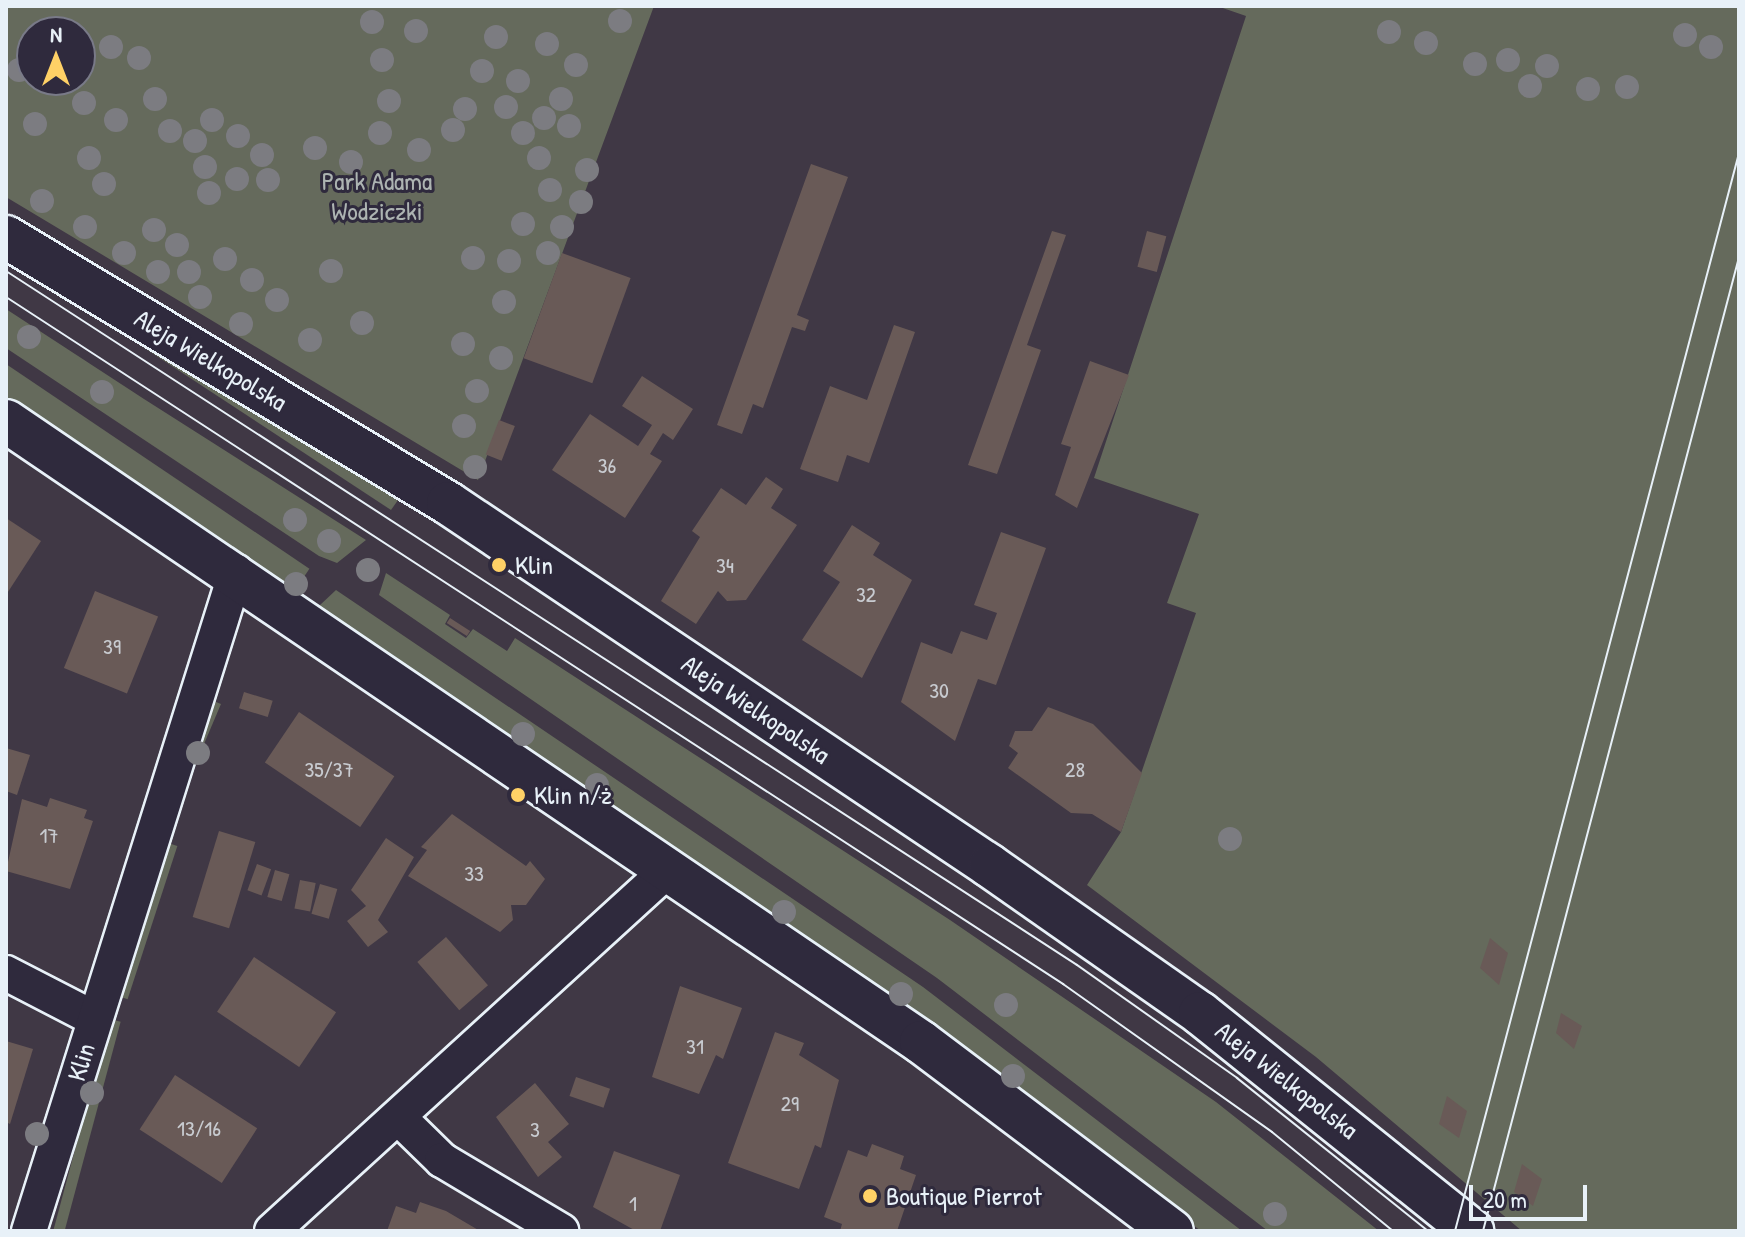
<!DOCTYPE html>
<meta charset="utf-8">
<style>
body{margin:0}
#map{position:relative;width:1745px;height:1237px;overflow:hidden;background:#403845;font-family:"Patrick Hand",sans-serif}
div>[style]{position:absolute}
.green>*{inset:0;background:#656a5c;transform-origin:0 0}
.building>*{inset:0;background:#695a57;transform-origin:0 0}
.roads{filter:drop-shadow(2px 0 #e8f1f8) drop-shadow(-2px 0 #e8f1f8) drop-shadow(0 2px #e8f1f8) drop-shadow(0 -2px #e8f1f8)}
.minor>*{height:34px;margin:-17px;padding:0 17px;transform-origin:17px;border-radius:17px;background:#2f2a3d}
.tertiary>*{height:42px;margin:-21px;padding:0 21px;transform-origin:21px;border-radius:21px;background:#2f2a3d}
.tram>*{height:2px;margin:-1px;padding:0 1px;transform-origin:1px;border-radius:1px;background:#e8f1f8}
.trees>*{width:24px;height:24px;margin:-12px;border-radius:50%;background:#7c7c81}
.dots>*{width:22px;height:22px;translate:-50% -50%;box-sizing:border-box;border:4px solid #2f2a3d;border-radius:50%}
span{translate:-50% -50%;white-space:nowrap;text-align:center;line-height:1.15;-webkit-text-stroke:6px #2f2a3d;paint-order:stroke}
.number-label{font-size:22px;color:#c8cbd0}
.number-label span{-webkit-text-stroke-width:0}
.park-label{font-size:26px;color:#adb4b2}
.street-label{font-size:26px;color:#e8f1f8}
.poi-label{font-size:26px;color:#e8f1f8}
.left{translate:0 -50%;text-align:left}
.frame{position:absolute;inset:0;border:8px solid #e8f1f8;pointer-events:none}
.north{position:absolute;left:16px;top:16px;width:80px;height:80px;box-sizing:border-box;background:#2f2a3d;border:2px solid #797a88;border-radius:50%;rotate:0deg;font-size:22px;font-weight:700;line-height:32px;text-align:center;color:#e8f1f8}
.north::after{content:'';display:block;margin:auto;width:28px;height:36px;background:#ffd166;clip-path:polygon(50% 0,100% 100%,50% 72%,0 100%)}
.scale{position:absolute;left:1469px;top:1185px;width:118px;height:36px;box-sizing:border-box;border:4px solid #e8f1f8;border-top:0;padding-left:10px;font-size:24px;line-height:28px;white-space:nowrap;color:#e8f1f8;-webkit-text-stroke:6px #2f2a3d;paint-order:stroke}
</style>
<div id="map">
<div class="green">
<div style="clip-path:polygon(evenodd,6px 6px,654px 6px,478px 480px,6px 197px,6px 6px,32px 32px,80px 32px,80px 80px,32px 80px,32px 32px)"></div>
<div style="clip-path:polygon(1217px 6px,1739px 6px,1739px 1231px,1522px 1231px,1316px 1057px,1087px 885px,1121px 832px,1196px 613px,1167px 603px,1199px 514px,1094px 478px,1246px 16px)"></div>
<div style="clip-path:polygon(82px 307px,403px 493px,391px 510px)"></div>
<div style="clip-path:polygon(6px 309px,144px 399px,366px 540px,337px 563px,319px 556px,6px 348px)"></div>
<div style="left:6px;top:364px;width:366px;height:35px;rotate:34deg"></div>
<div style="clip-path:polygon(386px 573px,450px 615px,445px 624px,466px 638px,473px 629px,507px 651px,515px 638px,950px 920px,1216px 1102px,1379px 1231px,1268px 1231px,937px 978px,379px 595px)"></div>
<div style="clip-path:polygon(336px 590px,923px 987px,1242px 1231px,1201px 1231px,854px 972px,319px 606px)"></div>
<div style="left:209px;top:699px;width:13px;height:118px;rotate:23deg"></div>
<div style="left:165px;top:842px;width:13px;height:161px;rotate:18deg"></div>
<div style="left:110px;top:1019px;width:11px;height:222px;rotate:15deg"></div>
</div>
<div class="building">
<div style="clip-path:polygon(811px 164px,848px 177px,797px 315px,809px 320px,805px 331px,792px 327px,763px 408px,753px 404px,742px 434px,717px 425px)"></div>
<div style="clip-path:polygon(1052px 231px,1066px 235px,1027px 345px,1041px 350px,997px 474px,968px 465px)"></div>
<div style="left:1147px;top:231px;width:20px;height:37px;rotate:15deg"></div>
<div style="left:562px;top:253px;width:73px;height:112px;rotate:20deg"></div>
<div style="clip-path:polygon(894px 325px,915px 332px,869px 463px,847px 455px,838px 482px,800px 469px,830px 386px,867px 400px)"></div>
<div style="clip-path:polygon(1090px 361px,1129px 375px,1077px 508px,1055px 495px,1071px 447px,1061px 444px)"></div>
<div style="clip-path:polygon(642px 376px,693px 409px,673px 440px,663px 433px,650px 454px,662px 461px,625px 518px,552px 470px,590px 414px,638px 446px,652px 425px,622px 406px)"></div>
<div style="left:499px;top:420px;width:17px;height:37px;rotate:21deg"></div>
<div style="clip-path:polygon(766px 477px,783px 489px,771px 508px,797px 525px,746px 600px,727px 601px,718px 591px,696px 624px,661px 601px,700px 537px,692px 531px,721px 488px,746px 505px)"></div>
<div style="clip-path:polygon(6px 518px,41px 541px,6px 595px)"></div>
<div style="clip-path:polygon(852px 525px,880px 543px,873px 555px,912px 580px,862px 678px,802px 640px,840px 582px,823px 571px)"></div>
<div style="clip-path:polygon(1001px 532px,1046px 548px,996px 685px,978px 679px,955px 741px,901px 702px,921px 642px,952px 654px,961px 631px,987px 640px,997px 613px,974px 605px)"></div>
<div style="left:95px;top:591px;width:68px;height:83px;rotate:22deg"></div>
<div style="left:450px;top:618px;width:24px;height:6px;rotate:33deg"></div>
<div style="left:244px;top:692px;width:30px;height:17px;rotate:17deg"></div>
<div style="clip-path:polygon(1048px 707px,1093px 724px,1142px 773px,1121px 832px,1092px 814px,1071px 813px,1008px 768px,1018px 753px,1009px 746px,1015px 731px,1032px 731px)"></div>
<div style="left:299px;top:712px;width:115px;height:61px;rotate:34deg"></div>
<div style="clip-path:polygon(6px 748px,30px 755px,17px 795px,6px 791px)"></div>
<div style="clip-path:polygon(50px 798px,87px 810px,84px 818px,93px 821px,70px 889px,6px 871px,22px 799px,47px 807px)"></div>
<div style="clip-path:polygon(452px 814px,526px 866px,530px 861px,545px 879px,526px 905px,511px 905px,513px 920px,500px 932px,408px 876px,427px 850px,421px 847px)"></div>
<div style="left:219px;top:831px;width:38px;height:90px;rotate:17deg"></div>
<div style="clip-path:polygon(386px 838px,414px 857px,378px 920px,388px 932px,368px 947px,347px 921px,366px 906px,351px 890px)"></div>
<div style="left:257px;top:864px;width:15px;height:28px;rotate:20deg"></div>
<div style="left:275px;top:870px;width:15px;height:28px;rotate:16deg"></div>
<div style="left:300px;top:880px;width:16px;height:29px;rotate:11deg"></div>
<div style="left:320px;top:884px;width:18px;height:31px;rotate:16deg"></div>
<div style="left:446px;top:937px;width:64px;height:38px;rotate:49deg"></div>
<div style="clip-path:polygon(1490px 938px,1508px 953px,1499px 985px,1480px 968px)"></div>
<div style="left:254px;top:957px;width:99px;height:66px;rotate:34deg"></div>
<div style="clip-path:polygon(680px 986px,742px 1008px,723px 1059px,716px 1055px,699px 1094px,652px 1077px)"></div>
<div style="clip-path:polygon(1561px 1013px,1582px 1026px,1574px 1049px,1556px 1033px)"></div>
<div style="clip-path:polygon(775px 1032px,804px 1043px,799px 1055px,839px 1080px,821px 1148px,815px 1145px,799px 1189px,728px 1163px)"></div>
<div style="clip-path:polygon(6px 1041px,33px 1049px,10px 1124px,6px 1122px)"></div>
<div style="left:175px;top:1075px;width:98px;height:65px;rotate:33deg"></div>
<div style="left:576px;top:1077px;width:36px;height:20px;rotate:19deg"></div>
<div style="clip-path:polygon(535px 1083px,569px 1124px,548px 1142px,562px 1157px,538px 1177px,496px 1117px)"></div>
<div style="clip-path:polygon(1447px 1096px,1467px 1111px,1459px 1138px,1439px 1124px)"></div>
<div style="clip-path:polygon(872px 1144px,904px 1156px,900px 1169px,916px 1175px,897px 1231px,840px 1231px,842px 1224px,824px 1217px,848px 1150px,867px 1157px)"></div>
<div style="clip-path:polygon(614px 1151px,680px 1175px,660px 1231px,636px 1231px,593px 1207px)"></div>
<div style="clip-path:polygon(1522px 1164px,1542px 1179px,1533px 1206px,1514px 1192px)"></div>
<div style="clip-path:polygon(420px 1202px,446px 1211px,480px 1231px,387px 1231px,396px 1206px,416px 1213px)"></div>
</div>
<div class="roads">
<div class="minor">
<div style="left:6px;top:973px;width:100px;rotate:27.3deg"></div>
<div style="left:398px;top:1117px;width:62px;rotate:44.3deg"></div>
<div style="left:442px;top:1160px;width:139px;rotate:30.8deg"></div>
<div style="left:29px;top:1231px;width:691px;rotate:-72.56deg"></div>
<div style="left:272px;top:1231px;width:539px;rotate:-42.37deg"></div>
</div>
<div class="tertiary">
<div style="left:6px;top:237px;width:516px;rotate:31.04deg"></div>
<div style="left:448px;top:503px;width:652px;rotate:33.81deg"></div>
<div style="left:990px;top:866px;width:256px;rotate:35deg"></div>
<div style="left:1200px;top:1013px;width:349px;rotate:38.7deg"></div>
<div style="left:6px;top:421px;width:1106px;rotate:34.16deg"></div>
<div style="left:921px;top:1042px;width:314px;rotate:37deg"></div>
</div>
</div>
<div class="tram">
<div style="left:6px;top:271px;width:1276px;rotate:32.94deg"></div>
<div style="left:1077px;top:965px;width:196px;rotate:35.2deg"></div>
<div style="left:1237px;top:1078px;width:245px;rotate:38.7deg"></div>
<div style="left:6px;top:297px;width:1261px;rotate:33.02deg"></div>
<div style="left:1063px;top:984px;width:256px;rotate:35.3deg"></div>
<div style="left:1272px;top:1132px;width:156px;rotate:39.3deg"></div>
<div style="left:1455px;top:1231px;width:1115px;rotate:-75.24deg"></div>
<div style="left:1483px;top:1231px;width:1007px;rotate:-75.27deg"></div>
</div>
<div class="trees">
<div style="left:620px;top:21px"></div>
<div style="left:372px;top:22px"></div>
<div style="left:416px;top:31px"></div>
<div style="left:1389px;top:32px"></div>
<div style="left:1685px;top:35px"></div>
<div style="left:496px;top:37px"></div>
<div style="left:1426px;top:43px"></div>
<div style="left:547px;top:44px"></div>
<div style="left:111px;top:47px"></div>
<div style="left:1711px;top:47px"></div>
<div style="left:139px;top:58px"></div>
<div style="left:382px;top:60px"></div>
<div style="left:1508px;top:60px"></div>
<div style="left:1475px;top:64px"></div>
<div style="left:576px;top:65px"></div>
<div style="left:1547px;top:66px"></div>
<div style="left:19px;top:70px"></div>
<div style="left:482px;top:71px"></div>
<div style="left:518px;top:81px"></div>
<div style="left:1530px;top:86px"></div>
<div style="left:1627px;top:87px"></div>
<div style="left:1588px;top:89px"></div>
<div style="left:155px;top:99px"></div>
<div style="left:561px;top:99px"></div>
<div style="left:389px;top:101px"></div>
<div style="left:84px;top:103px"></div>
<div style="left:506px;top:107px"></div>
<div style="left:465px;top:109px"></div>
<div style="left:544px;top:118px"></div>
<div style="left:116px;top:120px"></div>
<div style="left:212px;top:120px"></div>
<div style="left:35px;top:124px"></div>
<div style="left:569px;top:126px"></div>
<div style="left:453px;top:130px"></div>
<div style="left:170px;top:131px"></div>
<div style="left:380px;top:133px"></div>
<div style="left:523px;top:133px"></div>
<div style="left:238px;top:136px"></div>
<div style="left:195px;top:141px"></div>
<div style="left:315px;top:148px"></div>
<div style="left:419px;top:150px"></div>
<div style="left:262px;top:155px"></div>
<div style="left:89px;top:158px"></div>
<div style="left:539px;top:158px"></div>
<div style="left:351px;top:162px"></div>
<div style="left:205px;top:167px"></div>
<div style="left:587px;top:170px"></div>
<div style="left:237px;top:179px"></div>
<div style="left:268px;top:180px"></div>
<div style="left:104px;top:184px"></div>
<div style="left:550px;top:190px"></div>
<div style="left:209px;top:193px"></div>
<div style="left:42px;top:201px"></div>
<div style="left:581px;top:202px"></div>
<div style="left:523px;top:224px"></div>
<div style="left:85px;top:227px"></div>
<div style="left:562px;top:227px"></div>
<div style="left:154px;top:230px"></div>
<div style="left:177px;top:245px"></div>
<div style="left:124px;top:253px"></div>
<div style="left:548px;top:253px"></div>
<div style="left:473px;top:258px"></div>
<div style="left:225px;top:259px"></div>
<div style="left:509px;top:261px"></div>
<div style="left:331px;top:271px"></div>
<div style="left:158px;top:272px"></div>
<div style="left:189px;top:272px"></div>
<div style="left:252px;top:280px"></div>
<div style="left:200px;top:297px"></div>
<div style="left:277px;top:300px"></div>
<div style="left:504px;top:302px"></div>
<div style="left:362px;top:323px"></div>
<div style="left:241px;top:324px"></div>
<div style="left:29px;top:337px"></div>
<div style="left:310px;top:340px"></div>
<div style="left:463px;top:344px"></div>
<div style="left:501px;top:358px"></div>
<div style="left:477px;top:391px"></div>
<div style="left:102px;top:392px"></div>
<div style="left:464px;top:426px"></div>
<div style="left:475px;top:467px"></div>
<div style="left:295px;top:520px"></div>
<div style="left:329px;top:541px"></div>
<div style="left:368px;top:570px"></div>
<div style="left:296px;top:584px"></div>
<div style="left:523px;top:734px"></div>
<div style="left:198px;top:753px"></div>
<div style="left:597px;top:785px"></div>
<div style="left:1230px;top:839px"></div>
<div style="left:784px;top:912px"></div>
<div style="left:901px;top:994px"></div>
<div style="left:1006px;top:1005px"></div>
<div style="left:1013px;top:1076px"></div>
<div style="left:92px;top:1093px"></div>
<div style="left:37px;top:1134px"></div>
<div style="left:1275px;top:1214px"></div>
</div>
<div class="dots">
<div style="left:499px;top:565px;background:#ffd166"></div>
<div style="left:518px;top:795px;background:#ffd166"></div>
<div style="left:870px;top:1196px;background:#ffd166"></div>
</div>
<div class="number-label">
<span style="left:607px;top:466px">36</span>
<span style="left:725px;top:566px">34</span>
<span style="left:866px;top:595px">32</span>
<span style="left:112px;top:647px">39</span>
<span style="left:939px;top:691px">30</span>
<span style="left:329px;top:770px">35/37</span>
<span style="left:1075px;top:770px">28</span>
<span style="left:49px;top:836px">17</span>
<span style="left:474px;top:874px">33</span>
<span style="left:695px;top:1047px">31</span>
<span style="left:790px;top:1104px">29</span>
<span style="left:199px;top:1129px">13/16</span>
<span style="left:535px;top:1130px">3</span>
<span style="left:633px;top:1204px">1</span>
</div>
<div class="park-label">
<span style="left:377px;top:196px">Park Adama<br>Wodziczki</span>
</div>
<div class="street-label">
<span style="left:211px;top:360px;rotate:31deg">Aleja Wielkopolska</span>
<span style="left:756px;top:709px;rotate:34deg">Aleja Wielkopolska</span>
<span style="left:81px;top:1062px;rotate:-73deg">Klin</span>
<span style="left:1287px;top:1080px;rotate:38deg">Aleja Wielkopolska</span>
</div>
<div class="poi-label">
<span class="left" style="left:515px;top:565px">Klin</span>
<span class="left" style="left:534px;top:795px">Klin n/ż</span>
<span class="left" style="left:886px;top:1196px">Boutique Pierrot</span>
</div>
<div class="frame"></div>
<div class="north">N</div>
<div class="scale">20 m</div>
</div>
